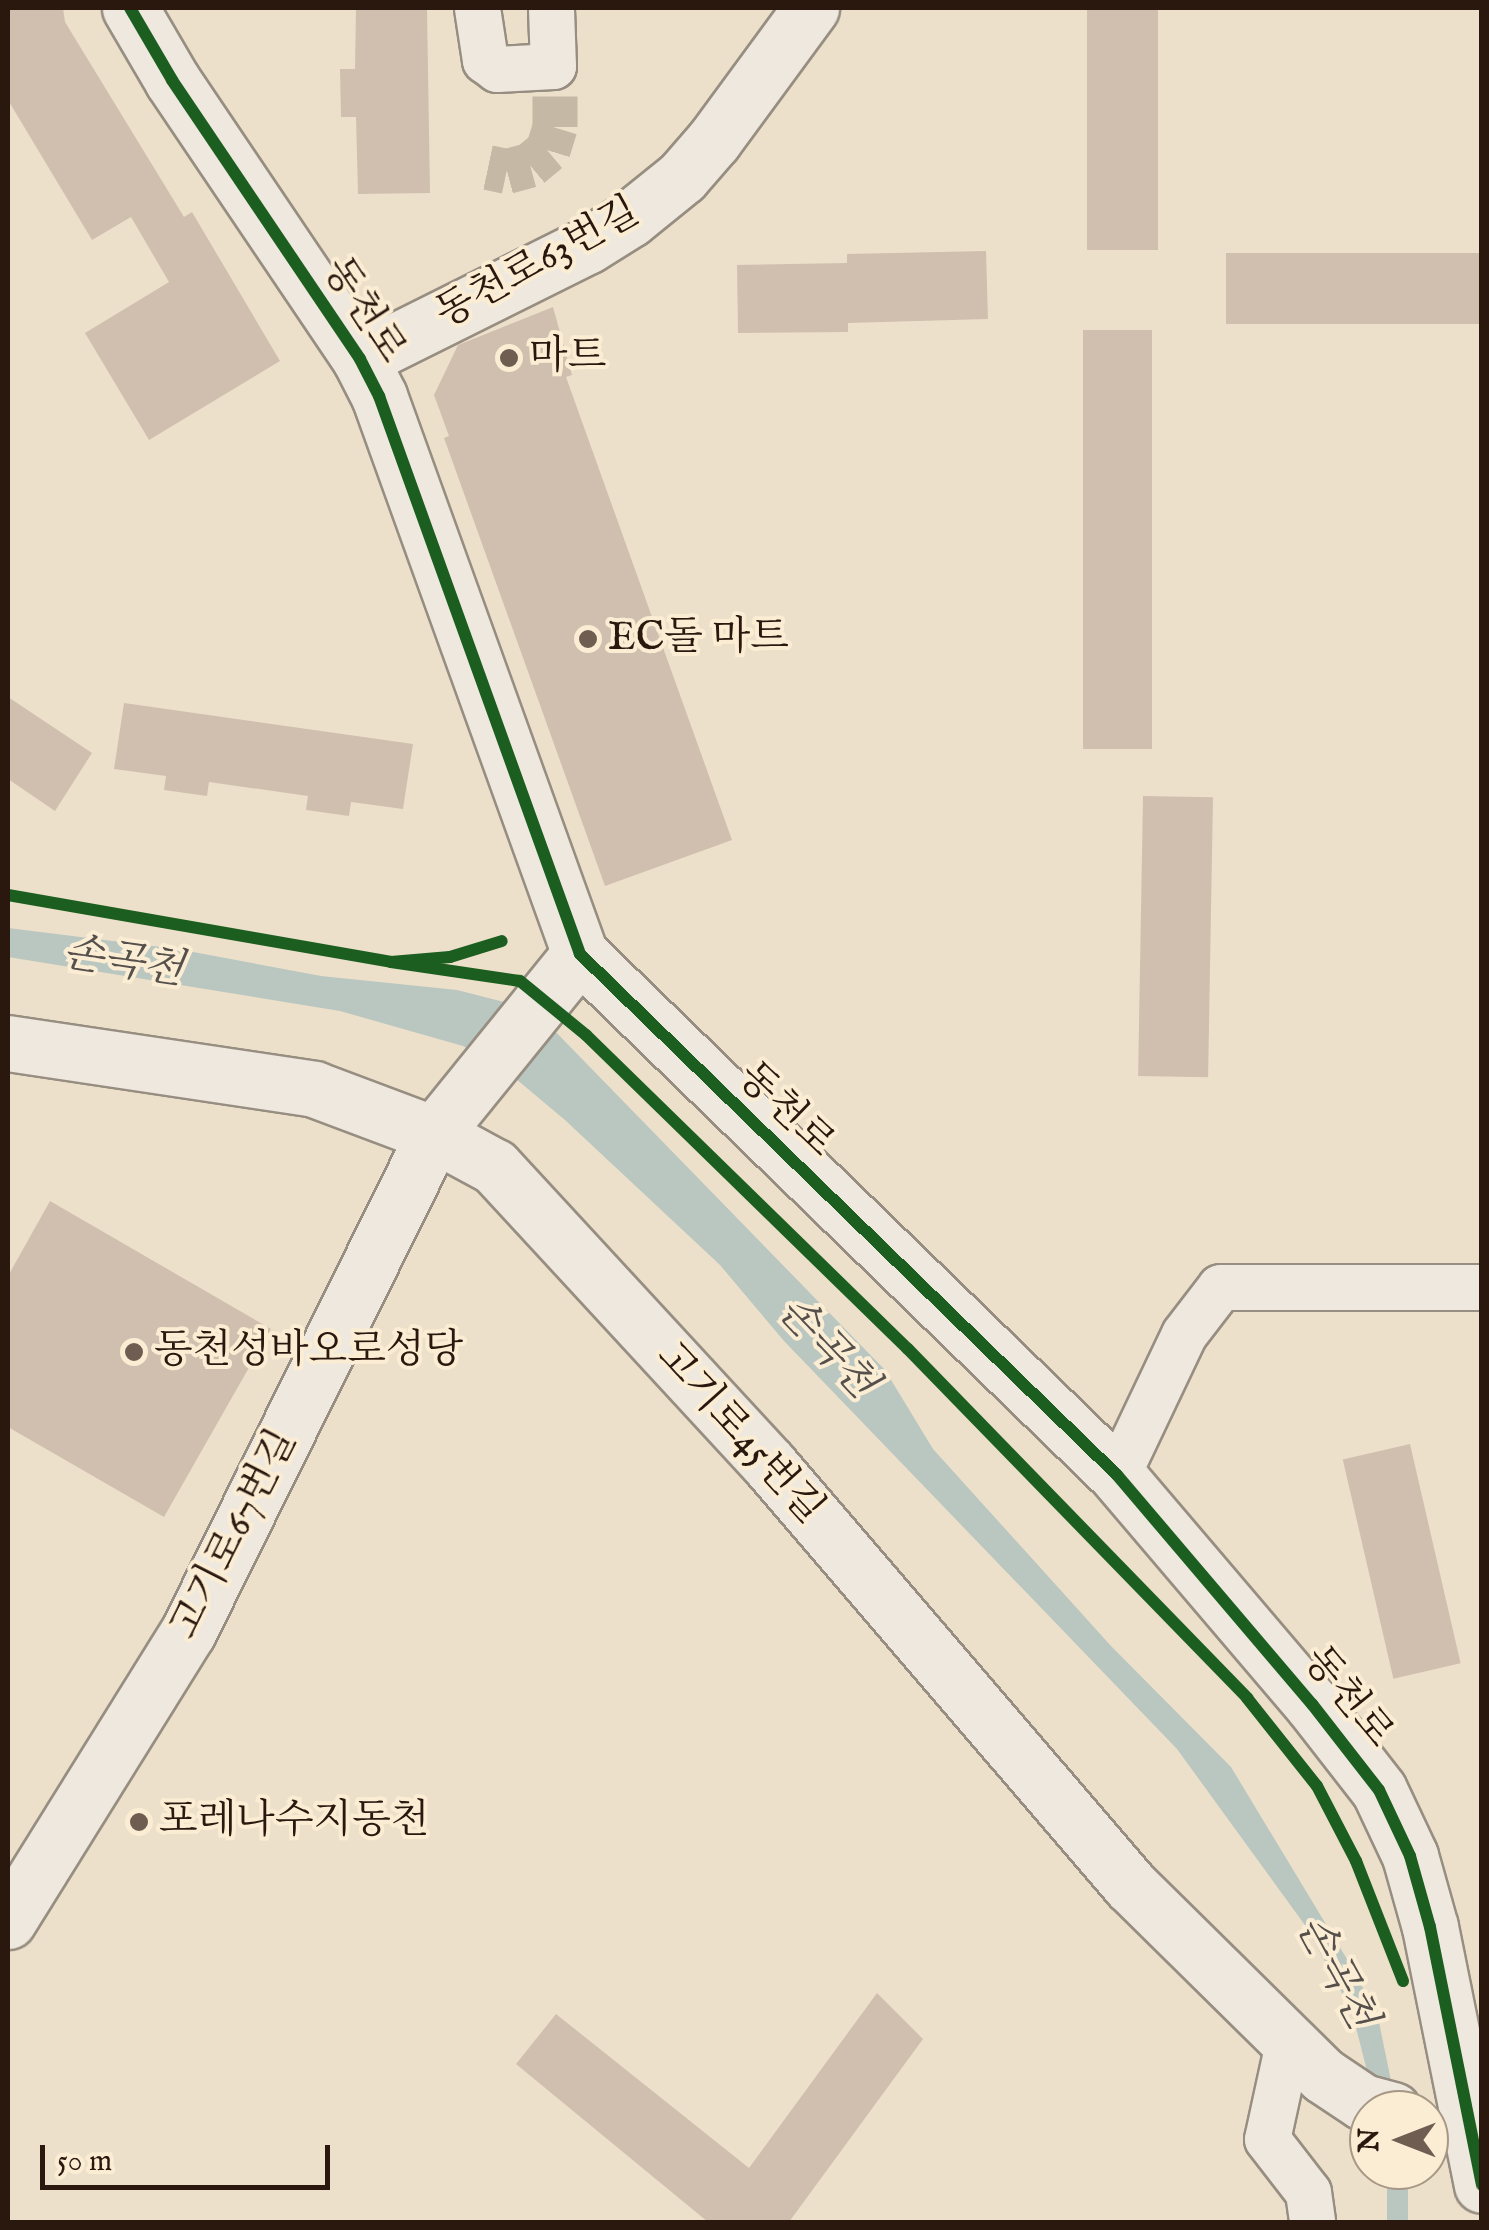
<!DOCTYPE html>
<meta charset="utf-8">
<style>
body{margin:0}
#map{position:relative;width:1489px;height:2230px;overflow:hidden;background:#ece0ca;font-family:"IM FELL English","Noto Serif KR",serif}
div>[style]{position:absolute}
.water>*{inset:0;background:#bac6c0;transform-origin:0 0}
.building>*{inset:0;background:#d0bfae;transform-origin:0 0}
.street-tunnel>*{height:45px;margin-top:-22.5px;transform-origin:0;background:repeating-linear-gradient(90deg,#c5b8a4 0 45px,transparent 0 67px)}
.roads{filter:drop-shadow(2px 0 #978e81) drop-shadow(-2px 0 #978e81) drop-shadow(0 2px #978e81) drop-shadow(0 -2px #978e81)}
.street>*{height:45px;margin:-22.5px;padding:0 22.5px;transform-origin:22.5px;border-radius:22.5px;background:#eee8de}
.secondary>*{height:55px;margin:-27.5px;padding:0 27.5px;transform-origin:27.5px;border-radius:27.5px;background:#eee8de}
.cycleway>*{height:12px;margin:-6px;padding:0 6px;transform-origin:6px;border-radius:6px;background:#1b5e20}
.dots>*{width:28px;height:28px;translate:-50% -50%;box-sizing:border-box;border:5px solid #fbedd4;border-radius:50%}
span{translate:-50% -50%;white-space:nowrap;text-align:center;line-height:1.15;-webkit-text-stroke:8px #fbedd4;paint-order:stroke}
.street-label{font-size:40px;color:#2a170e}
.poi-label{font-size:40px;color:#2a170e}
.left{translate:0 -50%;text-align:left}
.water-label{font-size:42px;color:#55504b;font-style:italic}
.frame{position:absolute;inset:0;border:10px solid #2a170e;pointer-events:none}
.north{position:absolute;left:1349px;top:2090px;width:100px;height:100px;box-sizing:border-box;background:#fbedd4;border:2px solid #a79785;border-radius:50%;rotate:270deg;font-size:28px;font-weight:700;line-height:40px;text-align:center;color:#2a170e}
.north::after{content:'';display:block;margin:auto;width:35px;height:45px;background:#6e5d50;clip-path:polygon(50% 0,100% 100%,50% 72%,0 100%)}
.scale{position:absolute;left:40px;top:2145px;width:290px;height:45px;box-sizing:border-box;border:5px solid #2a170e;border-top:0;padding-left:12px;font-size:30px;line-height:35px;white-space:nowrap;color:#2a170e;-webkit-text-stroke:8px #fbedd4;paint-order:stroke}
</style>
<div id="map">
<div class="water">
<div style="clip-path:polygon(8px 928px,177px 949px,321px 976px,457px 990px,508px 1003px,547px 1023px,885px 1370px,933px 1449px,1111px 1646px,1231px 1767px,1356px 1974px,1379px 2022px,1397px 2110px,1377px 2110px,1352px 2012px,1307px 1928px,1177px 1749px,784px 1341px,720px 1265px,565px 1120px,503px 1068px,463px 1046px,340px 1011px,8px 957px)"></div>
<div style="left:1387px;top:2170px;width:21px;height:52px"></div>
</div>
<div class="building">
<div style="clip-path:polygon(8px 8px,63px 8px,65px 22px,184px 217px,192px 212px,280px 361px,149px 440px,85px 333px,169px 282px,131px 217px,92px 240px,8px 100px)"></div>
<div style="clip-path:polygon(356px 8px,427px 8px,430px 193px,358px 194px,356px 117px,341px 117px,340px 69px,355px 69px)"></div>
<div style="left:1087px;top:8px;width:71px;height:242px"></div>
<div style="clip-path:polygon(986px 251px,988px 319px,848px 323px,848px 332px,738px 333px,737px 265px,847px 263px,847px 254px)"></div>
<div style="left:1226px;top:253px;width:256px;height:71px"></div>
<div style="clip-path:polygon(553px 307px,572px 375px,566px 377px,732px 840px,605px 886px,444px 438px,449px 436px,434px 395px,458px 345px)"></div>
<div style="left:1152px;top:330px;width:419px;height:69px;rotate:90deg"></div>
<div style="clip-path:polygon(8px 697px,92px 753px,55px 811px,8px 779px)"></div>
<div style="clip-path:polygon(124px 703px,413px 744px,403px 809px,351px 802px,349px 816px,306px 810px,308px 796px,209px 782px,207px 796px,164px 790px,166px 776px,114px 769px)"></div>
<div style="left:1143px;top:796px;width:70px;height:280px;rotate:1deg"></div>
<div style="clip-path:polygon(50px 1201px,271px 1329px,164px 1517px,8px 1427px,8px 1276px)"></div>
<div style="left:1410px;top:1444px;width:225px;height:69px;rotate:77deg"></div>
<div style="clip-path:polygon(877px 1993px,923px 2039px,789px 2222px,708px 2222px,516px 2064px,556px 2014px,749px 2168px)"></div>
</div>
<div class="street-tunnel">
<div style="left:488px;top:167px;width:19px;rotate:12deg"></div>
<div style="left:507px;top:171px;width:24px;rotate:-15deg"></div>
<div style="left:530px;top:165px;width:23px;rotate:-40deg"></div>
<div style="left:548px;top:150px;width:24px;rotate:-73deg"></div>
<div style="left:555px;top:127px;width:31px;rotate:-90deg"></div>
</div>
<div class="roads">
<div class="street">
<div style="left:477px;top:8px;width:53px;rotate:81.3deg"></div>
<div style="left:485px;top:60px;width:15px;rotate:37deg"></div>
<div style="left:497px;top:69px;width:56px;rotate:-3.1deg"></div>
<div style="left:553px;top:66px;width:58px;rotate:-92deg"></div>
<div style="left:1117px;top:1475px;width:156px;rotate:-64.6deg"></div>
<div style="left:1184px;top:1334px;width:59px;rotate:-52.5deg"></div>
<div style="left:1220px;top:1287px;width:262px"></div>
<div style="left:1288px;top:2043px;width:98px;rotate:102.3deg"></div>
<div style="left:1267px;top:2139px;width:67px;rotate:52.3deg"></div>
<div style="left:1308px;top:2192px;width:30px;rotate:82deg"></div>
</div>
<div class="secondary">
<div style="left:130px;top:8px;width:83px;rotate:59.7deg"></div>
<div style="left:172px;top:80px;width:336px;rotate:56deg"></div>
<div style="left:360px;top:359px;width:42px;rotate:62.8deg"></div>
<div style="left:379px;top:396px;width:593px;rotate:70.19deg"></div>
<div style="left:580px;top:954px;width:748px;rotate:44.13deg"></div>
<div style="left:1117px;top:1475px;width:301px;rotate:49.6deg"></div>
<div style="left:1312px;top:1704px;width:109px;rotate:52.1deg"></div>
<div style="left:1379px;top:1790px;width:73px;rotate:64.8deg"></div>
<div style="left:1410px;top:1856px;width:74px;rotate:74.3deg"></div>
<div style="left:1430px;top:1927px;width:263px;rotate:78.6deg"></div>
<div style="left:360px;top:359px;width:254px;rotate:-26.5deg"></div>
<div style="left:587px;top:246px;width:51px;rotate:-32.1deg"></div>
<div style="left:630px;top:219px;width:67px;rotate:-38.9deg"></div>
<div style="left:682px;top:177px;width:49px;rotate:-49.1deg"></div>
<div style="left:714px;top:140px;width:164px;rotate:-53.7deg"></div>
<div style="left:8px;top:1043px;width:309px;rotate:8.5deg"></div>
<div style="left:314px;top:1089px;width:128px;rotate:20.6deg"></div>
<div style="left:434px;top:1134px;width:69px;rotate:28.4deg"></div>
<div style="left:495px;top:1167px;width:404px;rotate:47.3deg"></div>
<div style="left:769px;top:1464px;width:555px;rotate:49.39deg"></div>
<div style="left:1130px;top:1885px;width:272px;rotate:44.6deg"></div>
<div style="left:1324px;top:2076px;width:47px;rotate:33.7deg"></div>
<div style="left:1363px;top:2102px;width:31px;rotate:15deg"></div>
<div style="left:8px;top:1921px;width:340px;rotate:-58.1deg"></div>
<div style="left:188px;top:1632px;width:555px;rotate:-63.71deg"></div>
<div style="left:434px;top:1134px;width:232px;rotate:-51deg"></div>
</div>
</div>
<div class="cycleway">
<div style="left:130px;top:8px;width:83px;rotate:59.7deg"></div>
<div style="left:172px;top:80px;width:336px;rotate:56deg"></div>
<div style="left:360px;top:359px;width:42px;rotate:62.8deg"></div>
<div style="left:379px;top:396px;width:593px;rotate:70.19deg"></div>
<div style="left:580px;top:954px;width:748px;rotate:44.13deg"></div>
<div style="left:1117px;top:1475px;width:301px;rotate:49.6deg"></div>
<div style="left:1312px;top:1704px;width:109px;rotate:52.1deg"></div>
<div style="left:1379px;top:1790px;width:73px;rotate:64.8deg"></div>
<div style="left:1410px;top:1856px;width:74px;rotate:74.3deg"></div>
<div style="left:1430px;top:1927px;width:263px;rotate:78.6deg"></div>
<div style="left:8px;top:895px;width:389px;rotate:9.9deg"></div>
<div style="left:391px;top:962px;width:59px;rotate:-4.8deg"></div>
<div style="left:450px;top:957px;width:54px;rotate:-17.1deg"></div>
<div style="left:391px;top:962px;width:130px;rotate:8.4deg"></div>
<div style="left:520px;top:981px;width:85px;rotate:39.3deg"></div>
<div style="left:586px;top:1035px;width:450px;rotate:44.3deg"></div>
<div style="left:908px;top:1349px;width:487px;rotate:45.8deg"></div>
<div style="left:1247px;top:1698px;width:112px;rotate:51.5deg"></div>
<div style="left:1317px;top:1786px;width:85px;rotate:62.5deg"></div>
<div style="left:1356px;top:1861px;width:129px;rotate:68.6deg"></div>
</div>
<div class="dots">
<div style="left:509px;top:358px;background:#6e5d50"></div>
<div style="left:588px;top:639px;background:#6e5d50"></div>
<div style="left:134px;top:1352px;background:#6e5d50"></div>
<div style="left:139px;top:1822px;background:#6e5d50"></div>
</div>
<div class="street-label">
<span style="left:538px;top:264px;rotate:-29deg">동천로63번길</span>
<span style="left:363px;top:311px;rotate:57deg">동천로</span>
<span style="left:785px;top:1111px;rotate:44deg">동천로</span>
<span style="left:739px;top:1434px;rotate:48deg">고기로45번길</span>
<span style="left:235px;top:1535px;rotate:-63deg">고기로67번길</span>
<span style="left:1347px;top:1698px;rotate:51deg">동천로</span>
</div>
<div class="poi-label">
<span class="left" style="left:529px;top:358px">마트</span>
<span class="left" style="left:608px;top:639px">EC돌 마트</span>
<span class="left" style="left:154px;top:1352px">동천성바오로성당</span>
<span class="left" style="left:159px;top:1822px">포레나수지동천</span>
</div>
<div class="water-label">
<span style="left:123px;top:963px;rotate:9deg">손곡천</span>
<span style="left:826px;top:1348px;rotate:47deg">손곡천</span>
<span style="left:1335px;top:1973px;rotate:62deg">손곡천</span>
</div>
<div class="frame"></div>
<div class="north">N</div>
<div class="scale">50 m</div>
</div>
